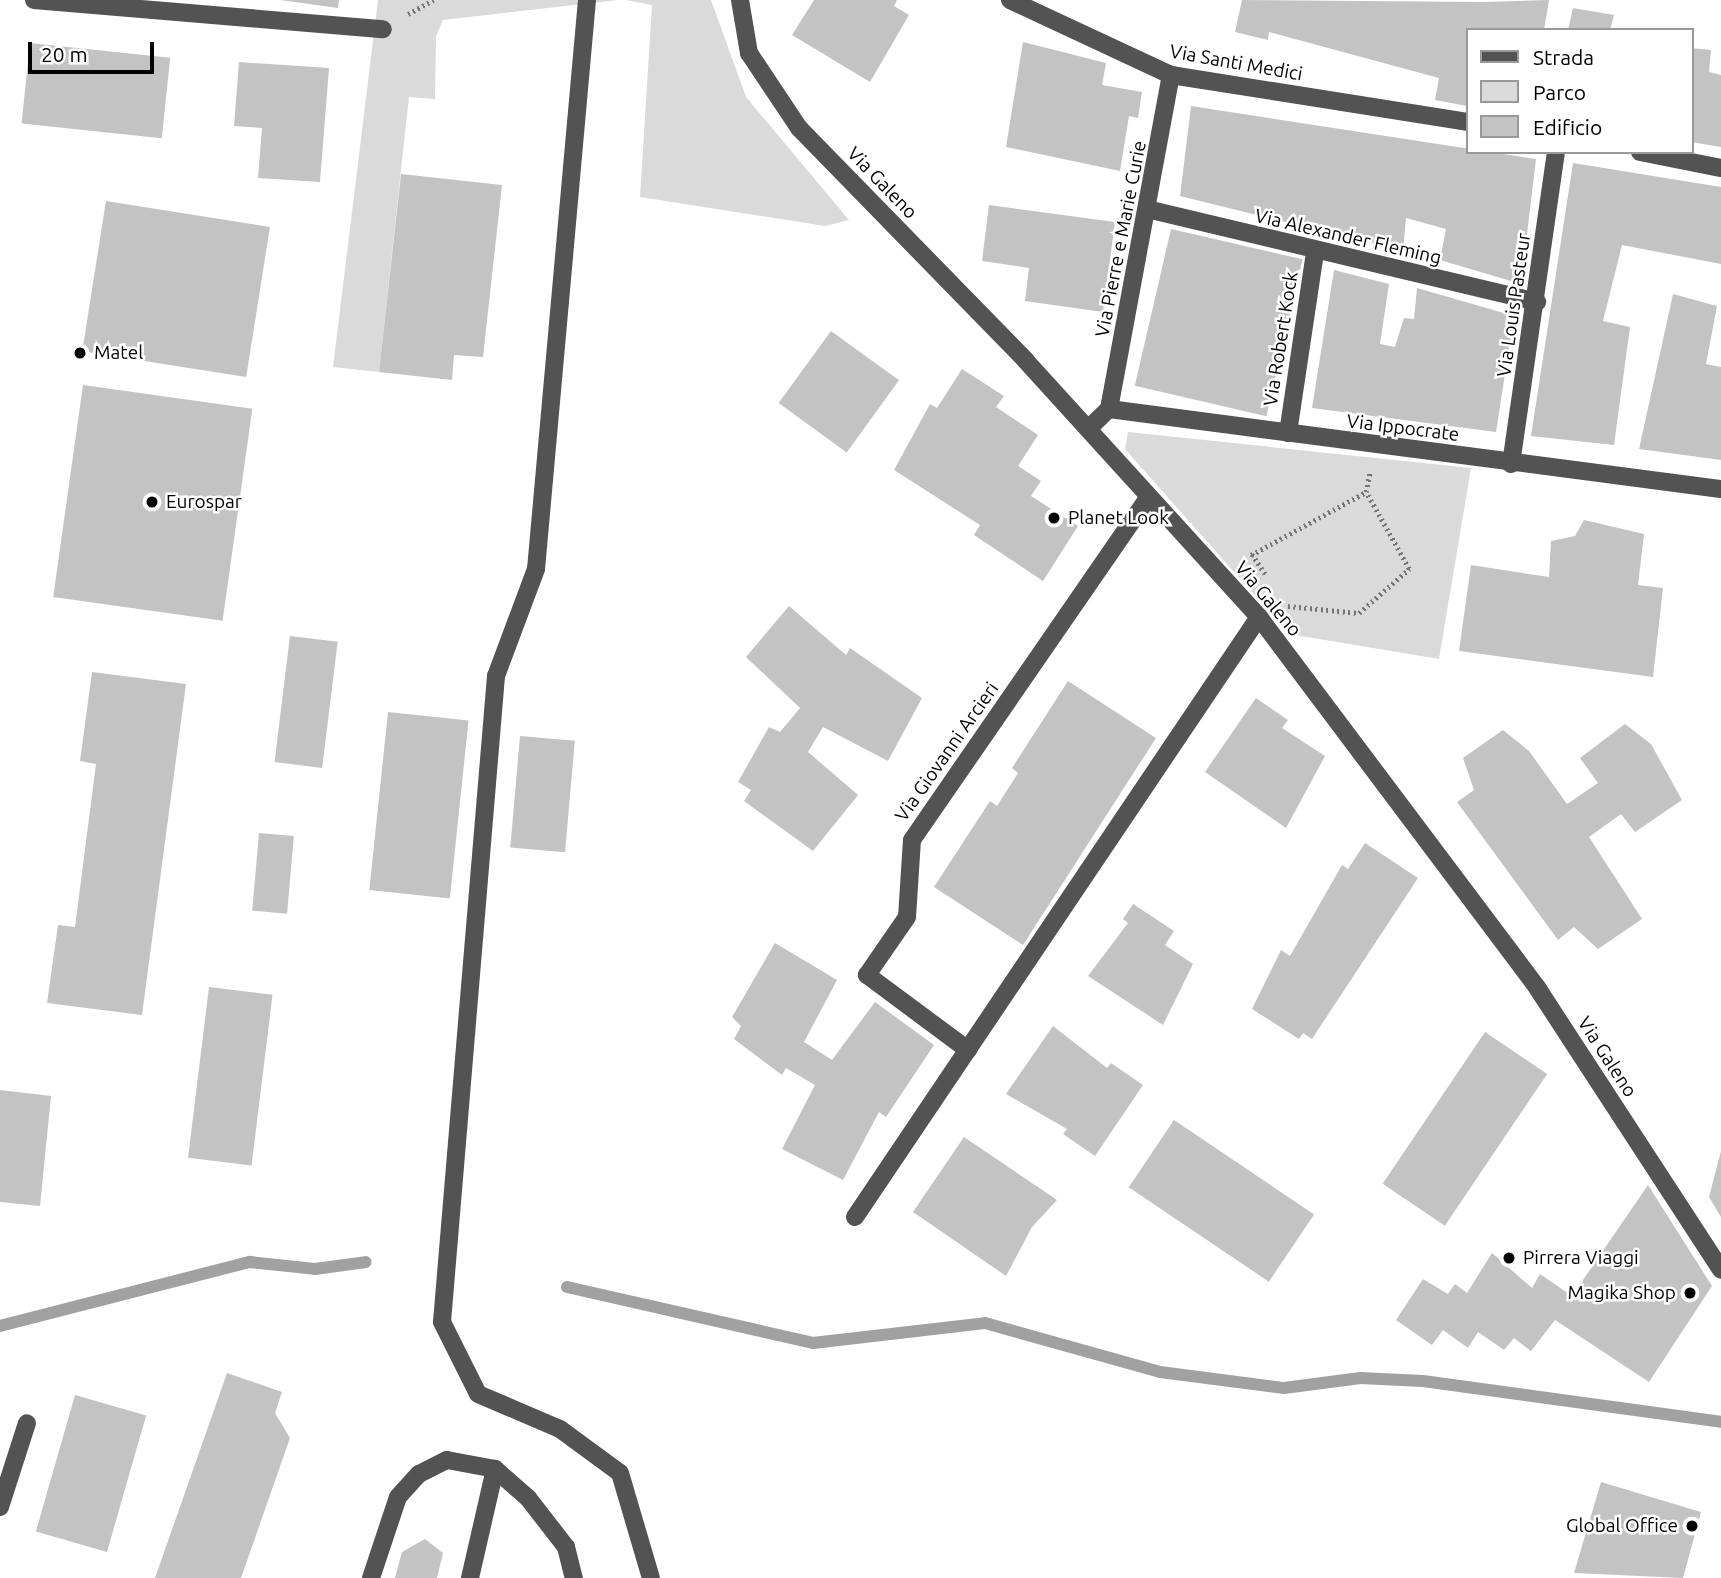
<!DOCTYPE html>
<style>
body{margin:0}
#map{position:relative;width:1721px;height:1578px;overflow:hidden;background:#fff;font-family:Ubuntu,sans-serif}
div>[style]{position:absolute}
.green>*{inset:0;background:#dadada}
.stream>*{height:12px;margin:-6px;padding:0 6px;transform-origin:6px;border-radius:6px;background:#a1a1a1}
.building>*{inset:0;background:#c3c3c3;transform-origin:0 0}
.path>*{height:4.5px;margin-top:-2.25px;transform-origin:0;background:repeating-linear-gradient(90deg,#757575 0 2px,transparent 0 5.5px)}
.minor>*{height:18px;margin:-9px;padding:0 9px;transform-origin:9px;border-radius:9px;background:#535353}
.dots>*{width:19px;height:19px;translate:-50% -50%;box-sizing:border-box;border:4px solid #fff;border-radius:50%}
span{translate:-50% -50%;white-space:nowrap;text-align:center;line-height:1.15;-webkit-text-stroke:5px #fff;paint-order:stroke}
.street-label{font-size:19px;color:#000}
.poi-label{font-size:19px;color:#000}
.left{translate:0 -50%;text-align:left}
.right{translate:-100% -50%;text-align:right}
.legend{position:absolute;left:1466px;top:28px;width:228px;height:126px;box-sizing:border-box;background:#fff;border:2px solid #999;margin:0;padding:9px 12px;list-style:none;font-size:21px;color:#000}
.legend li{display:flex;align-items:center;gap:14px;height:35px}
.legend b{width:35px;border:2px solid #999}
.scale{position:absolute;left:28px;top:42px;width:126px;height:32px;box-sizing:border-box;border:4px solid #000;border-top:0;padding-left:9px;font-size:21px;line-height:24px;white-space:nowrap;color:#000;-webkit-text-stroke:5px #fff;paint-order:stroke}
</style>
<div id="map">
<div class="green">
<div style="clip-path:polygon(378px 0,618px 0,443px 20px,436px 36px,435px 99px,409px 97px,379px 372px,333px 367px)"></div>
<div style="clip-path:polygon(626px 0,711px 0,746px 97px,849px 220px,825px 226px,640px 197px,652px 5px)"></div>
<div style="clip-path:polygon(1128px 432px,1471px 468px,1439px 659px,1289px 634px,1125px 449px)"></div>
</div>
<div class="stream">
<div style="left:567px;top:1287px;width:252px;rotate:12.8deg"></div>
<div style="left:813px;top:1343px;width:173px;rotate:-6.6deg"></div>
<div style="left:985px;top:1323px;width:182px;rotate:15.6deg"></div>
<div style="left:1160px;top:1372px;width:125px;rotate:7.4deg"></div>
<div style="left:1284px;top:1388px;width:77px;rotate:-7.5deg"></div>
<div style="left:1360px;top:1378px;width:63px;rotate:2.7deg"></div>
<div style="left:1423px;top:1381px;width:301px;rotate:7.8deg"></div>
<div style="left:0;top:1326px;width:258px;rotate:-14.4deg"></div>
<div style="left:250px;top:1262px;width:65px;rotate:6.1deg"></div>
<div style="left:315px;top:1269px;width:51px;rotate:-7.8deg"></div>
</div>
<div class="building">
<div style="clip-path:polygon(280px 0,339px 0,338px 8px)"></div>
<div style="clip-path:polygon(814px 0,897px 0,894px 6px,909px 15px,870px 82px,792px 35px)"></div>
<div style="clip-path:polygon(1242px 0,1483px 2px,1549px 0,1544px 30px,1467px 30px,1467px 106px,1435px 100px,1439px 78px,1269px 32px,1268px 40px,1235px 32px)"></div>
<div style="clip-path:polygon(1573px 8px,1614px 15px,1610px 30px,1568px 30px)"></div>
<div style="clip-path:polygon(1023px 42px,1106px 63px,1102px 85px,1142px 92px,1138px 118px,1129px 116px,1120px 171px,1006px 147px)"></div>
<div style="left:30px;top:43px;width:141px;height:81px;rotate:6deg"></div>
<div style="clip-path:polygon(1691px 48px,1711px 50px,1709px 72px,1721px 75px,1721px 147px,1691px 142px)"></div>
<div style="clip-path:polygon(239px 62px,329px 68px,320px 182px,258px 178px,262px 128px,234px 126px)"></div>
<div style="clip-path:polygon(1191px 106px,1536px 159px,1521px 284px,1440px 260px,1446px 229px,1406px 218px,1403px 251px,1180px 196px)"></div>
<div style="clip-path:polygon(1573px 163px,1721px 187px,1721px 264px,1622px 245px,1603px 321px,1630px 327px,1614px 445px,1531px 436px)"></div>
<div style="clip-path:polygon(401px 174px,502px 185px,483px 357px,454px 355px,452px 380px,379px 372px)"></div>
<div style="left:106px;top:201px;width:166px;height:152px;rotate:9deg"></div>
<div style="clip-path:polygon(989px 205px,1115px 222px,1103px 312px,1025px 301px,1029px 268px,982px 261px)"></div>
<div style="left:1171px;top:229px;width:135px;height:161px;rotate:13deg"></div>
<div style="clip-path:polygon(1334px 270px,1389px 284px,1380px 344px,1395px 347px,1404px 318px,1414px 319px,1417px 288px,1514px 316px,1496px 432px,1312px 408px)"></div>
<div style="clip-path:polygon(1673px 294px,1717px 306px,1706px 364px,1721px 367px,1721px 460px,1639px 449px)"></div>
<div style="left:831px;top:331px;width:84px;height:89px;rotate:36deg"></div>
<div style="clip-path:polygon(962px 369px,1004px 396px,996px 407px,1038px 435px,1018px 466px,1041px 481px,1031px 496px,1078px 526px,1043px 581px,974px 535px,980px 525px,894px 470px,930px 404px,937px 408px)"></div>
<div style="left:83px;top:385px;width:171px;height:214px;rotate:8deg"></div>
<div style="clip-path:polygon(1584px 520px,1644px 534px,1638px 585px,1663px 588px,1653px 677px,1459px 651px,1471px 565px,1549px 577px,1551px 541px,1575px 536px)"></div>
<div style="clip-path:polygon(789px 606px,846px 655px,850px 648px,922px 698px,888px 761px,823px 727px,808px 752px,858px 795px,813px 851px,744px 801px,751px 790px,738px 782px,769px 727px,780px 732px,800px 708px,746px 657px)"></div>
<div style="left:290px;top:636px;width:48px;height:127px;rotate:7deg"></div>
<div style="clip-path:polygon(92px 672px,186px 684px,142px 1015px,47px 1003px,58px 925px,75px 927px,96px 764px,80px 761px)"></div>
<div style="clip-path:polygon(1068px 681px,1156px 738px,1023px 945px,934px 887px,990px 801px,997px 806px,1018px 773px,1012px 768px)"></div>
<div style="clip-path:polygon(1256px 698px,1288px 720px,1282px 728px,1325px 756px,1286px 828px,1205px 772px)"></div>
<div style="left:388px;top:712px;width:81px;height:179px;rotate:6deg"></div>
<div style="clip-path:polygon(1625px 724px,1651px 744px,1682px 800px,1635px 832px,1621px 814px,1589px 837px,1642px 919px,1598px 949px,1574px 927px,1558px 940px,1457px 802px,1474px 790px,1463px 758px,1503px 730px,1529px 751px,1567px 804px,1598px 783px,1580px 758px)"></div>
<div style="left:520px;top:736px;width:55px;height:112px;rotate:5deg"></div>
<div style="left:259px;top:833px;width:35px;height:78px;rotate:5deg"></div>
<div style="clip-path:polygon(1365px 843px,1418px 878px,1312px 1039px,1303px 1033px,1299px 1039px,1252px 1009px,1281px 950px,1290px 956px,1342px 865px,1348px 869px)"></div>
<div style="clip-path:polygon(1133px 904px,1174px 931px,1165px 945px,1193px 964px,1163px 1025px,1088px 976px,1128px 923px,1123px 919px)"></div>
<div style="clip-path:polygon(775px 943px,837px 980px,804px 1042px,832px 1060px,875px 1002px,934px 1045px,886px 1117px,879px 1112px,843px 1180px,782px 1149px,815px 1085px,786px 1068px,782px 1075px,734px 1039px,741px 1026px,732px 1017px)"></div>
<div style="left:209px;top:987px;width:64px;height:172px;rotate:7deg"></div>
<div style="clip-path:polygon(1053px 1026px,1107px 1068px,1111px 1063px,1143px 1085px,1095px 1156px,1063px 1134px,1067px 1129px,1006px 1094px)"></div>
<div style="left:1485px;top:1032px;width:75px;height:183px;rotate:34deg"></div>
<div style="clip-path:polygon(0 1090px,51px 1096px,40px 1206px,0 1202px)"></div>
<div style="left:1174px;top:1120px;width:169px;height:81px;rotate:34deg"></div>
<div style="clip-path:polygon(964px 1137px,1057px 1200px,1032px 1227px,1006px 1276px,913px 1212px)"></div>
<div style="clip-path:polygon(1721px 1151px,1721px 1217px,1709px 1197px)"></div>
<div style="clip-path:polygon(1648px 1185px,1712px 1286px,1649px 1382px,1555px 1320px,1531px 1351px,1514px 1338px,1504px 1350px,1478px 1332px,1468px 1348px,1443px 1330px,1432px 1345px,1396px 1320px,1423px 1279px,1448px 1294px,1455px 1284px,1467px 1293px,1492px 1253px,1532px 1288px,1540px 1274px,1572px 1296px)"></div>
<div style="clip-path:polygon(227px 1373px,282px 1392px,275px 1413px,290px 1438px,241px 1578px,155px 1578px)"></div>
<div style="left:75px;top:1395px;width:74px;height:142px;rotate:16deg"></div>
<div style="clip-path:polygon(1601px 1482px,1701px 1512px,1683px 1578px,1574px 1573px)"></div>
<div style="clip-path:polygon(425px 1539px,443px 1553px,437px 1578px,395px 1578px,402px 1552px)"></div>
</div>
<div class="path">
<div style="left:408px;top:14px;width:29px;rotate:-29deg"></div>
<div style="left:1252px;top:554px;width:27px;rotate:56deg"></div>
<div style="left:1251px;top:555px;width:131px;rotate:-28.7deg"></div>
<div style="left:1366px;top:492px;width:20px;rotate:-79deg"></div>
<div style="left:1288px;top:606px;width:71px;rotate:5.6deg"></div>
<div style="left:1359px;top:613px;width:67px;rotate:-41.3deg"></div>
<div style="left:1409px;top:569px;width:88px;rotate:-119.2deg"></div>
</div>
<div class="minor">
<div style="left:34px;top:0;width:350px;rotate:4.8deg"></div>
<div style="left:587px;top:0;width:571px;rotate:95.12deg"></div>
<div style="left:536px;top:569px;width:114px;rotate:110.5deg"></div>
<div style="left:496px;top:676px;width:648px;rotate:94.78deg"></div>
<div style="left:442px;top:1322px;width:80px;rotate:63.4deg"></div>
<div style="left:478px;top:1394px;width:89px;rotate:23.1deg"></div>
<div style="left:560px;top:1429px;width:74px;rotate:36.3deg"></div>
<div style="left:620px;top:1473px;width:109px;rotate:73.6deg"></div>
<div style="left:740px;top:0;width:54px;rotate:80.4deg"></div>
<div style="left:749px;top:53px;width:90px;rotate:56.3deg"></div>
<div style="left:799px;top:128px;width:325px;rotate:45.7deg"></div>
<div style="left:1026px;top:361px;width:346px;rotate:47.7deg"></div>
<div style="left:1259px;top:617px;width:465px;rotate:53.1deg"></div>
<div style="left:1538px;top:989px;width:335px;rotate:56.9deg"></div>
<div style="left:1010px;top:0;width:178px;rotate:25deg"></div>
<div style="left:1171px;top:75px;width:300px;rotate:9deg"></div>
<div style="left:1640px;top:152px;width:83px;rotate:11.2deg"></div>
<div style="left:1151px;top:210px;width:397px;rotate:13.4deg"></div>
<div style="left:1109px;top:409px;width:340px;rotate:-79.5deg"></div>
<div style="left:1088px;top:429px;width:29px;rotate:-44deg"></div>
<div style="left:1109px;top:409px;width:617px;rotate:7.45deg"></div>
<div style="left:1288px;top:433px;width:183px;rotate:-81.5deg"></div>
<div style="left:1511px;top:464px;width:315px;rotate:-81.8deg"></div>
<div style="left:968px;top:1050px;width:126px;rotate:-143.4deg"></div>
<div style="left:867px;top:975px;width:70px;rotate:-55.4deg"></div>
<div style="left:907px;top:917px;width:77px;rotate:-86.3deg"></div>
<div style="left:912px;top:840px;width:417px;rotate:-55.4deg"></div>
<div style="left:855px;top:1217px;width:723px;rotate:-56.05deg"></div>
<div style="left:0;top:1507px;width:88px;rotate:-72.2deg"></div>
<div style="left:371px;top:1578px;width:85px;rotate:-71.6deg"></div>
<div style="left:398px;top:1497px;width:31px;rotate:-48deg"></div>
<div style="left:419px;top:1474px;width:31px;rotate:-27deg"></div>
<div style="left:447px;top:1460px;width:49px;rotate:10.6deg"></div>
<div style="left:495px;top:1469px;width:44px;rotate:41.3deg"></div>
<div style="left:528px;top:1498px;width:62px;rotate:52.2deg"></div>
<div style="left:566px;top:1547px;width:32px;rotate:76deg"></div>
<div style="left:470px;top:1578px;width:112px;rotate:-77.1deg"></div>
</div>
<div class="dots">
<div style="left:80px;top:353px;background:#000"></div>
<div style="left:152px;top:502px;background:#000"></div>
<div style="left:1054px;top:518px;background:#000"></div>
<div style="left:1509px;top:1258px;background:#000"></div>
<div style="left:1690px;top:1293px;background:#000"></div>
<div style="left:1692px;top:1526px;background:#000"></div>
</div>
<div class="street-label">
<span style="left:1236px;top:63px;rotate:10deg">Via Santi Medici</span>
<span style="left:882px;top:183px;rotate:46deg">Via Galeno</span>
<span style="left:1348px;top:237px;rotate:13deg">Via Alexander Fleming</span>
<span style="left:1121px;top:239px;rotate:-79deg">Via Pierre e Marie Curie</span>
<span style="left:1514px;top:305px;rotate:-82deg">Via Louis Pasteur</span>
<span style="left:1281px;top:339px;rotate:-81deg">Via Robert Kock</span>
<span style="left:1403px;top:428px;rotate:7deg">Via Ippocrate</span>
<span style="left:1268px;top:599px;rotate:50deg">Via Galeno</span>
<span style="left:947px;top:752px;rotate:-55deg">Via Giovanni Arcieri</span>
<span style="left:1607px;top:1057px;rotate:57deg">Via Galeno</span>
</div>
<div class="poi-label">
<span class="left" style="left:94px;top:353px">Matel</span>
<span class="left" style="left:166px;top:502px">Eurospar</span>
<span class="left" style="left:1068px;top:518px">Planet Look</span>
<span class="left" style="left:1523px;top:1258px">Pirrera Viaggi</span>
<span class="right" style="left:1676px;top:1293px">Magika Shop</span>
<span class="right" style="left:1678px;top:1526px">Global Office</span>
</div>
<ul class="legend">
<li><b style="height:9px;background:#535353"></b>Strada</li>
<li><b style="height:19px;background:#dadada"></b>Parco</li>
<li><b style="height:19px;background:#c3c3c3"></b>Edificio</li>
</ul>
<div class="scale">20 m</div>
</div>
